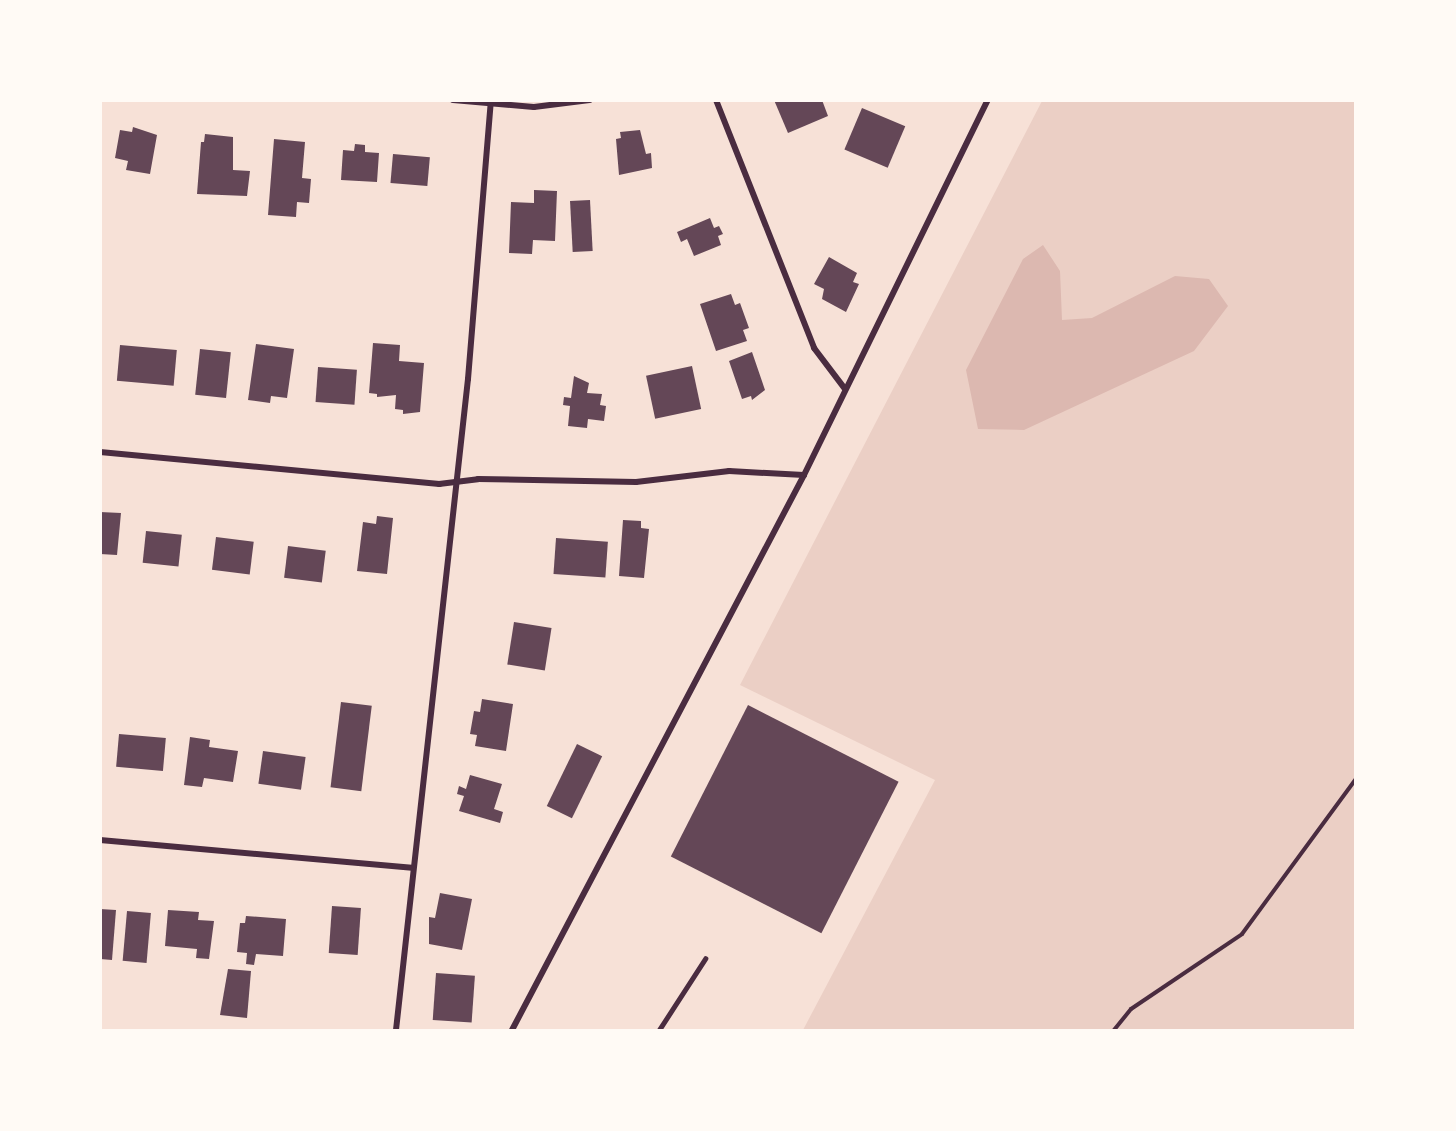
<!DOCTYPE html>
<style>
body{margin:0}
#map{position:relative;width:1456px;height:1131px;overflow:hidden;background:#f7e1d7;font-family:"Exo 2",sans-serif}
div>[style]{position:absolute}
.green>*{inset:0;background:#ebcfc5}
.water>*{inset:0;background:#dcb8b0}
.building>*{inset:0;background:#644757;transform-origin:0 0}
.path>*{height:4px;margin:-2px;padding:0 2px;transform-origin:2px;border-radius:2px;background:#4a2c40}
.service>*{height:4.5px;margin:-2.25px;padding:0 2.25px;transform-origin:2.25px;border-radius:2.25px;background:#4a2c40}
.minor>*{height:6px;margin:-3px;padding:0 3px;transform-origin:3px;border-radius:3px;background:#4a2c40}
span{translate:-50% -50%;white-space:nowrap;text-align:center;line-height:1.15;-webkit-text-stroke:4.5px #fffaf5;paint-order:stroke}
.frame{position:absolute;inset:0;border:102px solid #fffaf5;pointer-events:none}
</style>
<div id="map">
<div class="green">
<div style="clip-path:polygon(1042px 101px,1355px 101px,1355px 1030px,803px 1030px,935px 780px,740px 685px)"></div>
</div>
<div class="water">
<div style="clip-path:polygon(1043px 245px,1060px 271px,1062px 320px,1092px 318px,1175px 276px,1209px 279px,1228px 306px,1194px 351px,1024px 430px,978px 429px,966px 370px,1023px 259px)"></div>
</div>
<div class="building">
<div style="clip-path:polygon(774px 100px,822px 100px,828px 116px,788px 133px)"></div>
<div style="left:862px;top:108px;width:47px;height:45px;rotate:23deg"></div>
<div style="clip-path:polygon(133px 127px,157px 135px,150px 174px,126px 170px,128px 161px,115px 158px,120px 130px,132px 132px)"></div>
<div style="clip-path:polygon(640px 130px,646px 154px,651px 153px,652px 168px,619px 175px,616px 139px,621px 138px,620px 132px)"></div>
<div style="clip-path:polygon(205px 134px,233px 137px,233px 170px,250px 171px,247px 196px,197px 194px,201px 142px,204px 142px)"></div>
<div style="clip-path:polygon(274px 139px,305px 142px,302px 178px,311px 179px,309px 203px,297px 202px,296px 217px,268px 215px)"></div>
<div style="clip-path:polygon(355px 144px,365px 145px,365px 152px,379px 153px,377px 182px,341px 180px,343px 150px,354px 151px)"></div>
<div style="left:393px;top:154px;width:37px;height:29px;rotate:5deg"></div>
<div style="clip-path:polygon(534px 190px,557px 191px,555px 241px,533px 240px,532px 254px,509px 253px,511px 202px,534px 203px)"></div>
<div style="left:590px;top:200px;width:51px;height:20px;rotate:87deg"></div>
<div style="clip-path:polygon(710px 218px,714px 228px,719px 226px,723px 234px,718px 236px,721px 245px,694px 256px,687px 239px,681px 242px,677px 232px)"></div>
<div style="clip-path:polygon(829px 257px,857px 273px,853px 282px,859px 284px,846px 312px,822px 299px,824px 289px,814px 284px)"></div>
<div style="clip-path:polygon(731px 294px,735px 305px,740px 303px,749px 328px,743px 330px,747px 341px,716px 351px,700px 304px)"></div>
<div style="clip-path:polygon(373px 343px,400px 345px,399px 361px,424px 363px,420px 412px,403px 414px,403px 410px,395px 409px,396px 395px,377px 397px,377px 394px,369px 393px)"></div>
<div style="clip-path:polygon(256px 344px,294px 349px,287px 398px,271px 396px,270px 403px,248px 400px)"></div>
<div style="left:120px;top:345px;width:57px;height:36px;rotate:5deg"></div>
<div style="left:200px;top:349px;width:31px;height:46px;rotate:6deg"></div>
<div style="clip-path:polygon(752px 352px,765px 390px,752px 400px,751px 396px,742px 399px,729px 361px)"></div>
<div style="left:692px;top:366px;width:44px;height:47px;rotate:78deg"></div>
<div style="left:318px;top:367px;width:39px;height:35px;rotate:4deg"></div>
<div style="clip-path:polygon(574px 376px,589px 383px,587px 393px,602px 394px,600px 405px,606px 406px,604px 421px,588px 419px,587px 428px,568px 426px,570px 406px,563px 405px,564px 397px,571px 398px)"></div>
<div style="clip-path:polygon(100px 512px,121px 513px,117px 555px,100px 554px)"></div>
<div style="clip-path:polygon(377px 516px,393px 518px,387px 574px,357px 571px,363px 522px,376px 524px)"></div>
<div style="clip-path:polygon(623px 520px,641px 521px,641px 528px,649px 529px,644px 578px,619px 576px)"></div>
<div style="left:146px;top:531px;width:36px;height:32px;rotate:6deg"></div>
<div style="left:216px;top:537px;width:38px;height:33px;rotate:7deg"></div>
<div style="left:556px;top:538px;width:52px;height:36px;rotate:4deg"></div>
<div style="left:288px;top:546px;width:38px;height:32px;rotate:7deg"></div>
<div style="left:514px;top:622px;width:38px;height:43px;rotate:9deg"></div>
<div style="clip-path:polygon(482px 699px,513px 704px,506px 751px,475px 746px,477px 735px,470px 734px,474px 711px,480px 712px)"></div>
<div style="left:341px;top:702px;width:31px;height:86px;rotate:7deg"></div>
<div style="left:748px;top:705px;width:169px;height:170px;rotate:27deg"></div>
<div style="left:119px;top:734px;width:47px;height:33px;rotate:5deg"></div>
<div style="clip-path:polygon(190px 737px,210px 740px,209px 747px,238px 751px,233px 782px,204px 778px,202px 787px,184px 785px)"></div>
<div style="left:577px;top:744px;width:28px;height:69px;rotate:26deg"></div>
<div style="left:263px;top:751px;width:43px;height:33px;rotate:8deg"></div>
<div style="clip-path:polygon(470px 775px,502px 784px,494px 809px,503px 812px,500px 823px,459px 811px,464px 796px,457px 794px,459px 786px,466px 789px)"></div>
<div style="clip-path:polygon(440px 893px,472px 899px,462px 950px,429px 944px,429px 917px,435px 918px)"></div>
<div style="left:332px;top:906px;width:29px;height:47px;rotate:4deg"></div>
<div style="clip-path:polygon(100px 909px,116px 910px,112px 960px,100px 959px)"></div>
<div style="clip-path:polygon(168px 910px,199px 912px,198px 920px,214px 921px,209px 959px,196px 958px,197px 949px,165px 946px)"></div>
<div style="left:127px;top:911px;width:24px;height:50px;rotate:5deg"></div>
<div style="clip-path:polygon(246px 916px,286px 919px,283px 956px,256px 954px,254px 965px,246px 964px,247px 953px,237px 952px,240px 923px,245px 923px)"></div>
<div style="clip-path:polygon(228px 969px,251px 971px,247px 1018px,220px 1015px)"></div>
<div style="left:436px;top:973px;width:39px;height:47px;rotate:4deg"></div>
</div>
<div class="path">
<div style="left:1114px;top:1030px;width:27px;rotate:-51deg"></div>
<div style="left:1131px;top:1009px;width:134px;rotate:-34deg"></div>
<div style="left:1242px;top:934px;width:192px;rotate:-53.7deg"></div>
</div>
<div class="service">
<div style="left:659px;top:1030px;width:85px;rotate:-57.1deg"></div>
</div>
<div class="minor">
<div style="left:453px;top:100px;width:81px;rotate:4.9deg"></div>
<div style="left:534px;top:107px;width:56px;rotate:-7.1deg"></div>
<div style="left:716px;top:100px;width:267px;rotate:68.4deg"></div>
<div style="left:814px;top:348px;width:51px;rotate:52.9deg"></div>
<div style="left:100px;top:452px;width:341px;rotate:5.4deg"></div>
<div style="left:439px;top:484px;width:39px;rotate:-7deg"></div>
<div style="left:478px;top:479px;width:158px;rotate:1.1deg"></div>
<div style="left:636px;top:482px;width:94px;rotate:-6.7deg"></div>
<div style="left:729px;top:471px;width:75px;rotate:3.1deg"></div>
<div style="left:100px;top:840px;width:313px;rotate:5.1deg"></div>
<div style="left:396px;top:1030px;width:655px;rotate:-83.69deg"></div>
<div style="left:468px;top:379px;width:280px;rotate:-85.3deg"></div>
<div style="left:512px;top:1030px;width:627px;rotate:-62.25deg"></div>
<div style="left:804px;top:475px;width:418px;rotate:-63.9deg"></div>
</div>
<div class="frame"></div>
</div>
